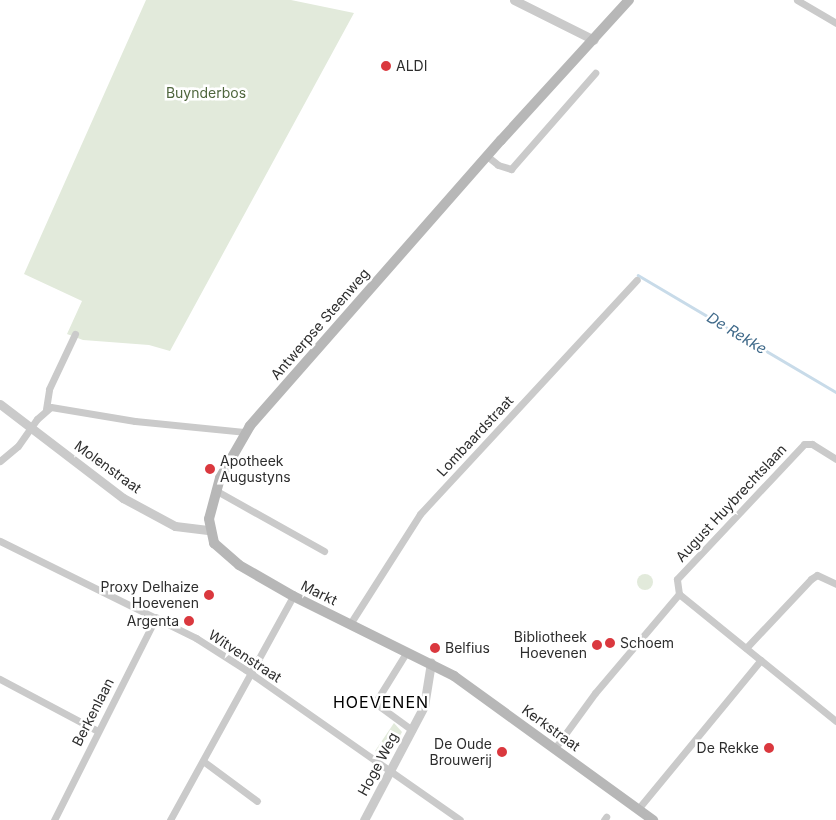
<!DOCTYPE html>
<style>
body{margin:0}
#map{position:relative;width:836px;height:820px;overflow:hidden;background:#fff;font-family:Inter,sans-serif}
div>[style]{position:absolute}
.green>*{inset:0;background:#e2eadb}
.round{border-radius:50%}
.stream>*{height:2.5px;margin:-1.25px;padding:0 1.25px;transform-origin:1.25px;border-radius:1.25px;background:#c8dbe9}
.minor>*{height:7px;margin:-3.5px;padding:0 3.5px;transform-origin:3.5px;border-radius:3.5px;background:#cacaca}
.tertiary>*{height:9px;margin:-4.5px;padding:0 4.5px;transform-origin:4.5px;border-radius:4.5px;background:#cacaca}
.secondary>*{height:10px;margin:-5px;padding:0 5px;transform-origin:5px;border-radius:5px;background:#b7b7b7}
.dots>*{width:14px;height:14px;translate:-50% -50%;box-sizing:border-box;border:2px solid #fff;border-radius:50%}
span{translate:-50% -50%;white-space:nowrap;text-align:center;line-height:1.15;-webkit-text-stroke:5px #fff;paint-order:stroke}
.poi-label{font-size:14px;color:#2d2d2d}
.left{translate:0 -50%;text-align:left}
.right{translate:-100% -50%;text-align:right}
.park-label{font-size:14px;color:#4f663d}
.street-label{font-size:14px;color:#2d2d2d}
.water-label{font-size:15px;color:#406a8a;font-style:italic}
.quarter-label{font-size:16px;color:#000;letter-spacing:1px}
</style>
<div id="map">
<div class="green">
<div style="clip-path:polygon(146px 0,291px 0,354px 13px,170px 351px,149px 345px,83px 340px,67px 334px,82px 301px,24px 274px)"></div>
<div class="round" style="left:637px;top:574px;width:16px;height:16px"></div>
<div style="clip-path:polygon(394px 723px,402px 732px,387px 758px,375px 751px)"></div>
</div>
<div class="stream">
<div style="left:638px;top:275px;width:230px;rotate:30.6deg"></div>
</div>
<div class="minor">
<div style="left:797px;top:0;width:45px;rotate:30.5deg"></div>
<div style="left:487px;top:156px;width:14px;rotate:39deg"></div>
<div style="left:498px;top:165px;width:14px;rotate:17deg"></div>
<div style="left:511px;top:169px;width:128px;rotate:-48.8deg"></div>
<div style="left:46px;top:409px;width:20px;rotate:-81deg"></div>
<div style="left:49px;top:389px;width:61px;rotate:-64.7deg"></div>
<div style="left:0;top:461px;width:23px;rotate:-40deg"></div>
<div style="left:18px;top:446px;width:33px;rotate:-55deg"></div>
<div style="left:37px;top:419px;width:18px;rotate:-41deg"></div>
<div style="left:51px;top:407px;width:85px;rotate:9.5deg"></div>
<div style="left:135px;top:421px;width:112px;rotate:5.7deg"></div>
<div style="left:215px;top:490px;width:125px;rotate:29.2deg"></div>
<div style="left:0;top:541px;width:219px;rotate:26.3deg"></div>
<div style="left:196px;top:638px;width:59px;rotate:32.6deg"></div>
<div style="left:246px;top:670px;width:261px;rotate:35deg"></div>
<div style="left:679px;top:594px;width:15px;rotate:-98deg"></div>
<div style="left:677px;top:579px;width:185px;rotate:-46.7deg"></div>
<div style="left:804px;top:444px;width:8px"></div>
<div style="left:812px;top:444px;width:28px;rotate:32deg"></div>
<div style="left:679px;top:594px;width:202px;rotate:39deg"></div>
<div style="left:350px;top:624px;width:130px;rotate:-57.5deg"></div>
<div style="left:420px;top:514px;width:319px;rotate:-47.2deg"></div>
<div style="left:746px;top:648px;width:95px;rotate:-46.7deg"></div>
<div style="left:811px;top:579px;width:7px;rotate:-34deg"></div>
<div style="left:817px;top:575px;width:21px;rotate:25deg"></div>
<div style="left:406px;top:653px;width:59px;rotate:121.8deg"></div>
<div style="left:375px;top:703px;width:46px;rotate:36.1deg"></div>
<div style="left:0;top:679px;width:111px;rotate:28deg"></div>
<div style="left:555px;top:748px;width:68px;rotate:-54deg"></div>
<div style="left:595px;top:693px;width:130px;rotate:-49.7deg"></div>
<div style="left:203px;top:761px;width:67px;rotate:36.5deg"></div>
<div style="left:638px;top:809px;width:193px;rotate:-50.5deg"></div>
<div style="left:54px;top:820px;width:227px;rotate:-63.3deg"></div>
<div style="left:170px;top:820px;width:256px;rotate:-61.2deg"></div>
<div style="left:604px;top:820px;width:4px;rotate:-56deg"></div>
</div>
<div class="tertiary">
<div style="left:514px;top:0;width:89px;rotate:26.6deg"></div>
<div style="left:0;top:404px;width:155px;rotate:37.4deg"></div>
<div style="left:123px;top:498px;width:59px;rotate:28.3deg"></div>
<div style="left:175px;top:526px;width:35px;rotate:7deg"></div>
<div style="left:364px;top:820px;width:129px;rotate:-62.2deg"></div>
<div style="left:424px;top:706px;width:44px;rotate:-80.8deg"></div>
</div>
<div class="secondary">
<div style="left:629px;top:0;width:190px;rotate:132.4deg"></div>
<div style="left:501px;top:140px;width:381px;rotate:131.3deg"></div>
<div style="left:250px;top:426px;width:60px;rotate:120deg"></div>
<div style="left:220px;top:478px;width:42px;rotate:105deg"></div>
<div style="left:209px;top:519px;width:25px;rotate:78deg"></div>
<div style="left:214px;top:543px;width:33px;rotate:41deg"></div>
<div style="left:239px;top:565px;width:62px;rotate:29.9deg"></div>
<div style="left:293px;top:596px;width:180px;rotate:26.4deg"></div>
<div style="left:454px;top:676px;width:246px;rotate:35.9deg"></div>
</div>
<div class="dots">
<div style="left:386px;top:66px;background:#da383e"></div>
<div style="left:210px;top:469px;background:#da383e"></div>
<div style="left:209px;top:595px;background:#da383e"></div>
<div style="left:189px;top:621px;background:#da383e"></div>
<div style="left:610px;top:643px;background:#da383e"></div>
<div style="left:597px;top:645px;background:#da383e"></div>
<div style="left:435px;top:648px;background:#da383e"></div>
<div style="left:769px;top:748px;background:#da383e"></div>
<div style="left:502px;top:752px;background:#da383e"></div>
</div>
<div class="poi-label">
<span class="left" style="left:396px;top:66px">ALDI</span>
<span class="left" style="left:220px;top:469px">Apotheek<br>Augustyns</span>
<span class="right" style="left:199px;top:595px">Proxy Delhaize<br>Hoevenen</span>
<span class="right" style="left:179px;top:621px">Argenta</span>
<span class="right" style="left:587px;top:645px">Bibliotheek<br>Hoevenen</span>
<span class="left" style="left:620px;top:643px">Schoem</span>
<span class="left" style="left:445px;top:648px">Belfius</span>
<span class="right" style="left:492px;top:752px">De Oude<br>Brouwerij</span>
<span class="right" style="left:759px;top:748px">De Rekke</span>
</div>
<div class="park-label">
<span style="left:206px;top:93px">Buynderbos</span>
</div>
<div class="street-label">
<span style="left:320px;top:324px;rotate:-49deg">Antwerpse Steenweg</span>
<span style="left:475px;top:436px;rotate:-47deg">Lombaardstraat</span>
<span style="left:108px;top:467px;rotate:36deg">Molenstraat</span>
<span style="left:731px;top:503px;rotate:-47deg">August Huybrechtslaan</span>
<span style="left:319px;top:593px;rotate:26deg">Markt</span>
<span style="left:245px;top:656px;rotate:33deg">Witvenstraat</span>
<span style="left:93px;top:712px;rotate:-63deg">Berkenlaan</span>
<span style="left:551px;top:728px;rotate:36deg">Kerkstraat</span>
<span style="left:378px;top:764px;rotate:-62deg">Hoge Weg</span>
</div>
<div class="water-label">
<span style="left:737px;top:333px;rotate:31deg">De Rekke</span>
</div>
<div class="quarter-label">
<span style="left:381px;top:702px">HOEVENEN</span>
</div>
</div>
